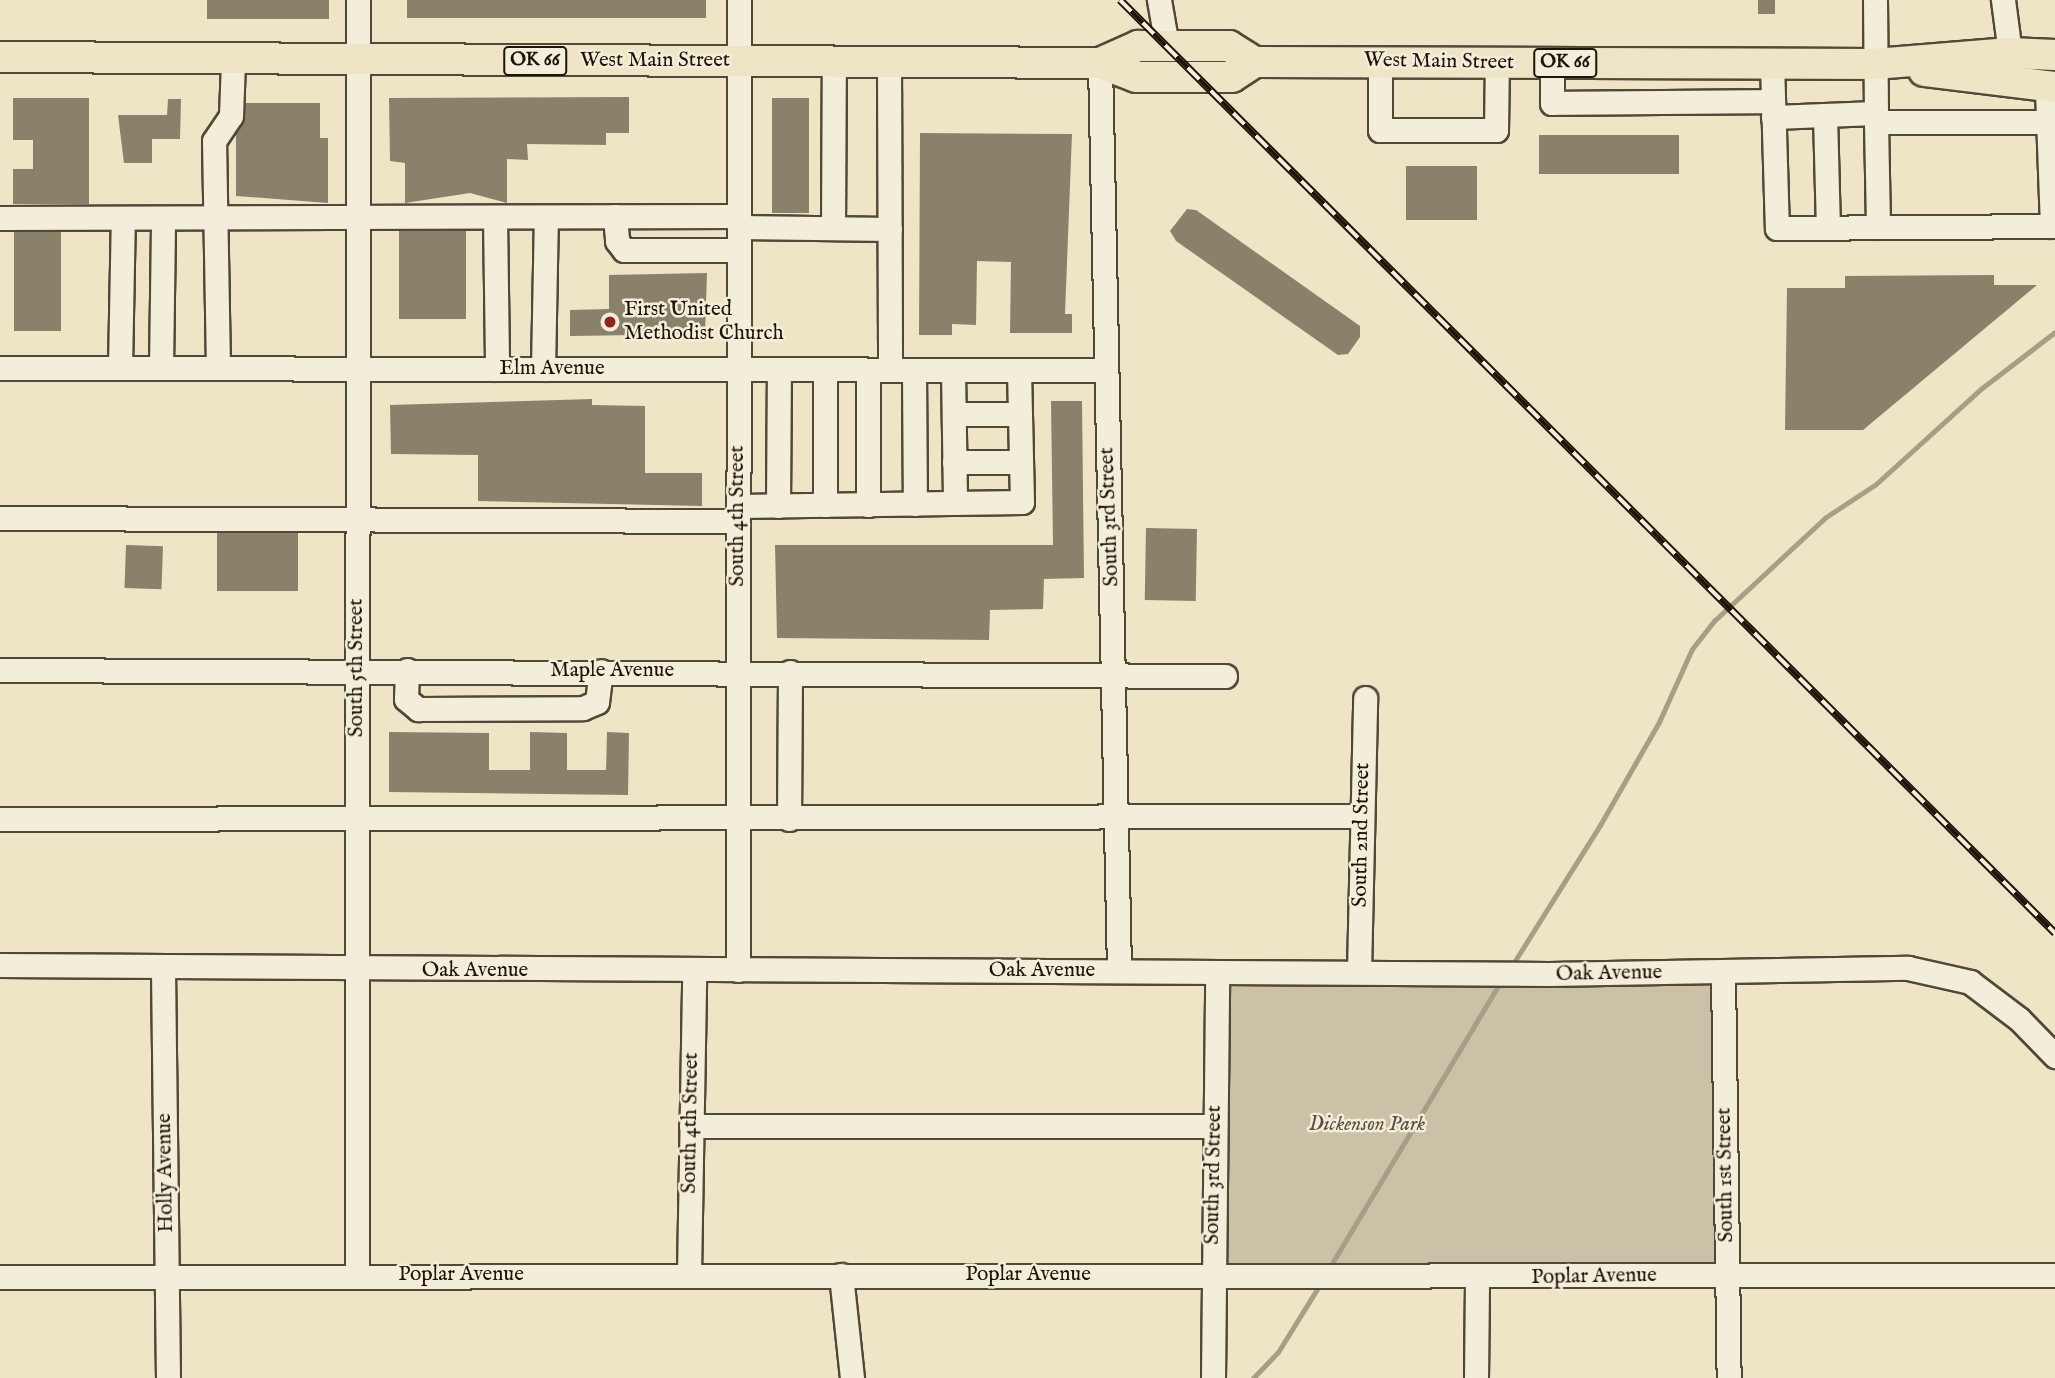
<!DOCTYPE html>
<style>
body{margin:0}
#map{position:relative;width:2055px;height:1378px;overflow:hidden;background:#ede5c6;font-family:"IM FELL English",serif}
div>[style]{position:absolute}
.green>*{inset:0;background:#cac1a6;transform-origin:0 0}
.stream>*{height:5px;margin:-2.5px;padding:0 2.5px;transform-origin:2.5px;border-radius:2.5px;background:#a79e86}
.building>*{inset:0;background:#8a816b;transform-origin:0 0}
.roads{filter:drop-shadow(2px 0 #524838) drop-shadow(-2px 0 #524838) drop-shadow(0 2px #524838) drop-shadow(0 -2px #524838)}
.minor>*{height:23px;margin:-11.5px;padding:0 11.5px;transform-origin:11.5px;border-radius:11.5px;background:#f3eeda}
.major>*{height:30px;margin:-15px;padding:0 15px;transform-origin:15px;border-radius:15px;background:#ede5c6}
.rail>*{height:8px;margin-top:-4px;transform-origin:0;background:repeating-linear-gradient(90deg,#f3eeda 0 16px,#1e1409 0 32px);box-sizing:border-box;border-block:2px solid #1e1409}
.dots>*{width:19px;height:19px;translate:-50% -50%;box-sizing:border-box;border:4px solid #f3eeda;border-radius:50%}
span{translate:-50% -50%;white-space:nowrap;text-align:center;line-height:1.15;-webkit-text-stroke:5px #f3eeda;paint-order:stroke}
.shield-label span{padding:2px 5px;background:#f3eeda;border:2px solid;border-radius:5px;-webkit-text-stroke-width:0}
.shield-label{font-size:19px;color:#1e1409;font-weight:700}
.street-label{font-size:21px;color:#1e1409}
.poi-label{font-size:21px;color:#1e1409}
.left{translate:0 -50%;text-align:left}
.park-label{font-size:21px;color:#5a5140;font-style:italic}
</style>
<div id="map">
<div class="green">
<div style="left:1723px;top:972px;width:303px;height:506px;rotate:89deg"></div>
</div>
<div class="stream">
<div style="left:1511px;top:967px;width:168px;rotate:-57.9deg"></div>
<div style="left:1600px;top:825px;width:119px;rotate:-60.2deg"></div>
<div style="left:1659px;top:722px;width:80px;rotate:-65.7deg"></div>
<div style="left:1692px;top:649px;width:37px;rotate:-52deg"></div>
<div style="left:1715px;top:620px;width:151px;rotate:-42.9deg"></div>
<div style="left:1826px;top:517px;width:60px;rotate:-33.4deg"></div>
<div style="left:1876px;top:484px;width:143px;rotate:-42.2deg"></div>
<div style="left:1982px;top:388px;width:92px;rotate:-37.5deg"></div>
<div style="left:1328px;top:1270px;width:337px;rotate:-59.1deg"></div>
<div style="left:1253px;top:1378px;width:36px;rotate:-46deg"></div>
<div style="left:1278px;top:1352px;width:84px;rotate:-58.2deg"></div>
</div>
<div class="building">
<div style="left:207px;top:0;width:122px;height:19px"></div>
<div style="left:407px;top:0;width:299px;height:18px"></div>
<div style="left:1758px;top:0;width:17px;height:14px"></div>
<div style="clip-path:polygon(629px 97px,629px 133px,606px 133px,606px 145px,527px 144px,528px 160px,507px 159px,507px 203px,470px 193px,405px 203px,405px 163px,390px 161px,389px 98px)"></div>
<div style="clip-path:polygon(13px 98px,89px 98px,89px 204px,13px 204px,13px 169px,33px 169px,33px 140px,13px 140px)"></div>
<div style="left:772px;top:98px;width:37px;height:115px"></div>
<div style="clip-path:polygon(168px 99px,181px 99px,180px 139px,152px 139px,152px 163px,124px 163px,118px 115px,167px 115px)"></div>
<div style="clip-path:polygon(245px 103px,320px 103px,320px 138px,328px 138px,328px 203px,236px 196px,236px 134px)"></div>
<div style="clip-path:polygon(920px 133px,1072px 134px,1065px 314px,1072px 314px,1072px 333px,1010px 333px,1011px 262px,977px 261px,976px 325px,952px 324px,952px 335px,919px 335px)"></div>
<div style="left:1539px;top:135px;width:140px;height:39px"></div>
<div style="left:1406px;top:166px;width:71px;height:54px"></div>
<div style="clip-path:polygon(1187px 209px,1196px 210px,1360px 326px,1360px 337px,1348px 354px,1338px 355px,1176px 241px,1170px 231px)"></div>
<div style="left:399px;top:231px;width:67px;height:88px"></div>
<div style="left:14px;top:232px;width:47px;height:99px"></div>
<div style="clip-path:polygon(707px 273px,705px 334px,570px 336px,570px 310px,609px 309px,609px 275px)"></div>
<div style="clip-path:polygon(1994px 275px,1994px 285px,2037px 285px,1863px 430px,1785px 430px,1787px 288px,1845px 288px,1845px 276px)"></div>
<div style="clip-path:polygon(592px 399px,592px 405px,645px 406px,645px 473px,702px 473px,702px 506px,478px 501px,478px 455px,391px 454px,390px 405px)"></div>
<div style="clip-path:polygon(1051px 401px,1082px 401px,1084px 578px,1044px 579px,1043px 609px,990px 610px,989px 640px,777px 638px,775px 545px,1053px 545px)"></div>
<div style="left:1146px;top:528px;width:51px;height:72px;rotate:1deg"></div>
<div style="left:217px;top:533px;width:81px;height:58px"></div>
<div style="left:126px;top:545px;width:37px;height:43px;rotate:2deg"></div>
<div style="clip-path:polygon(389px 732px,489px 733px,489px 770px,530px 770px,530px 732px,567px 733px,567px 770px,606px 770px,607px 732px,629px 733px,628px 795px,389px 792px)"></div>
</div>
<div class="roads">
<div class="minor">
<div style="left:1159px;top:0;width:47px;rotate:80.1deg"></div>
<div style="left:1875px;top:0;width:122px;rotate:89.5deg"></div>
<div style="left:1876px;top:122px;width:173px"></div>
<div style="left:2003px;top:0;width:53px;rotate:82.5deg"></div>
<div style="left:1380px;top:61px;width:69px;rotate:90deg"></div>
<div style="left:1380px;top:130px;width:116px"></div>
<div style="left:1496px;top:130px;width:68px;rotate:-89.2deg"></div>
<div style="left:889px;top:62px;width:308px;rotate:89.8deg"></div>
<div style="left:1100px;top:63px;width:908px;rotate:88.8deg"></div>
<div style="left:1552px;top:63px;width:40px;rotate:90deg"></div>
<div style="left:1552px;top:103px;width:221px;rotate:-0.5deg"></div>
<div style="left:1772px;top:63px;width:165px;rotate:88.3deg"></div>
<div style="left:1777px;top:228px;width:275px;rotate:-0.4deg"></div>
<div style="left:2052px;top:226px;width:139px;rotate:-92.1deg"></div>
<div style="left:1825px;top:115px;width:112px;rotate:88.5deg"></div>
<div style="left:1773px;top:117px;width:103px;rotate:-2.2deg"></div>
<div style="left:1876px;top:122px;width:105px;rotate:88.9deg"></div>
<div style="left:615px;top:216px;width:25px;rotate:85deg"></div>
<div style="left:617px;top:241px;width:11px;rotate:52deg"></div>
<div style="left:624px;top:250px;width:115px"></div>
<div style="left:495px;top:217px;width:152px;rotate:89.2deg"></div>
<div style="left:0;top:218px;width:739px;rotate:-0.16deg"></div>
<div style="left:739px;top:227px;width:151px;rotate:0.8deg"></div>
<div style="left:833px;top:228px;width:167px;rotate:-89.7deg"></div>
<div style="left:0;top:368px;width:1104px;rotate:0.1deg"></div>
<div style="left:120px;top:368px;width:150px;rotate:-88.9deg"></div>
<div style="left:161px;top:368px;width:150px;rotate:-89.2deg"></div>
<div style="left:218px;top:368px;width:227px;rotate:-91deg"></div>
<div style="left:214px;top:141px;width:30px;rotate:-56deg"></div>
<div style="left:231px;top:116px;width:55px;rotate:-87.9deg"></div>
<div style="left:543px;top:369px;width:152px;rotate:-88.9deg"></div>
<div style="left:868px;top:370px;width:135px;rotate:90deg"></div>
<div style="left:914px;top:370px;width:134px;rotate:89.6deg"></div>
<div style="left:953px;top:370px;width:133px;rotate:89.1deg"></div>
<div style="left:954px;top:414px;width:66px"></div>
<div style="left:954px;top:462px;width:67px"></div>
<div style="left:825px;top:505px;width:135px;rotate:-90deg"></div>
<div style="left:738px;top:506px;width:284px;rotate:-0.8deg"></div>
<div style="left:1022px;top:502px;width:132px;rotate:-91.3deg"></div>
<div style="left:778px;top:506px;width:136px;rotate:-89.6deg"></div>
<div style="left:0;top:518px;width:738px;rotate:0.23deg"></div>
<div style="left:0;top:670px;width:1225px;rotate:0.28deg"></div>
<div style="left:407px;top:670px;width:29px;rotate:92deg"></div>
<div style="left:406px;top:699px;width:16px;rotate:40deg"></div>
<div style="left:418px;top:709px;width:165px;rotate:-0.3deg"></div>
<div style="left:583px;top:708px;width:15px;rotate:-23deg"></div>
<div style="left:597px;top:702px;width:31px;rotate:-83deg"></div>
<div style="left:0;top:819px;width:1362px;rotate:-0.13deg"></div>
<div style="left:789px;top:819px;width:147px;rotate:-89.6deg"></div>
<div style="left:0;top:965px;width:1549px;rotate:0.33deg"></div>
<div style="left:1549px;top:974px;width:359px;rotate:-1deg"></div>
<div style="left:1908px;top:968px;width:64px;rotate:12.7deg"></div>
<div style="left:1970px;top:982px;width:61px;rotate:37.1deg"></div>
<div style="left:2019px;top:1019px;width:52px;rotate:45.8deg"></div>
<div style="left:163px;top:969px;width:409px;rotate:89.3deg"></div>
<div style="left:738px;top:970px;width:970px;rotate:-89.94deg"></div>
<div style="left:1359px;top:972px;width:274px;rotate:-88.7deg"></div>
<div style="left:1723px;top:972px;width:406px;rotate:89.2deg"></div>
<div style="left:691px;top:1126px;width:524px"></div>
<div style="left:689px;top:1274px;width:301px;rotate:-89deg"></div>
<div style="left:357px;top:1275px;width:1275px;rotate:-89.96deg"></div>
<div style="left:841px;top:1275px;width:104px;rotate:83.9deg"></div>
<div style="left:0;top:1277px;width:2055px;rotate:-0.06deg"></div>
<div style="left:1213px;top:1378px;width:405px;rotate:-89.4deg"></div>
<div style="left:1476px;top:1378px;width:99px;rotate:-89.4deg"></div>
</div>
<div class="major">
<div style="left:0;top:57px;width:1100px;rotate:0.31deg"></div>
<div style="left:1100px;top:63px;width:39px;rotate:21deg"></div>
<div style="left:1136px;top:77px;width:96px"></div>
<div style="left:1232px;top:77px;width:27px;rotate:-33deg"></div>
<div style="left:1100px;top:63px;width:42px;rotate:-24.1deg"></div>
<div style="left:1138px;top:46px;width:91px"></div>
<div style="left:1229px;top:46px;width:31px;rotate:32deg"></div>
<div style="left:1255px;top:62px;width:620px;rotate:0.18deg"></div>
<div style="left:1875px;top:64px;width:135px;rotate:-4.7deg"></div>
<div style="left:2010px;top:53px;width:45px;rotate:2.5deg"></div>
<div style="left:1924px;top:71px;width:132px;rotate:7deg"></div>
</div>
</div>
<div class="rail">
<div style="left:1120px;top:0;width:1321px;rotate:44.94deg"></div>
</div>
<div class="dots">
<div style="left:610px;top:322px;background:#8f2418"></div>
</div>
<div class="shield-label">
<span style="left:535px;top:61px">OK 66</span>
<span style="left:1565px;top:63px">OK 66</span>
</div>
<div class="street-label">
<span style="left:655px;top:61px">West Main Street</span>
<span style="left:1439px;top:62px;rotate:1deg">West Main Street</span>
<span style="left:552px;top:369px">Elm Avenue</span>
<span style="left:738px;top:516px;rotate:-90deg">South 4th Street</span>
<span style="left:1110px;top:517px;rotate:-92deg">South 3rd Street</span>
<span style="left:357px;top:668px;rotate:-90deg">South 5th Street</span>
<span style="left:612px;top:671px">Maple Avenue</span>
<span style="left:1362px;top:835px;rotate:-89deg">South 2nd Street</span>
<span style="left:475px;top:971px">Oak Avenue</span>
<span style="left:1042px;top:971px">Oak Avenue</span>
<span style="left:1609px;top:974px;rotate:-1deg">Oak Avenue</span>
<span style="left:691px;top:1123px;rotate:-89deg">South 4th Street</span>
<span style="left:166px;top:1173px;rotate:-91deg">Holly Avenue</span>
<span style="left:1214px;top:1175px;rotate:-89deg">South 3rd Street</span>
<span style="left:1726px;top:1175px;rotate:-91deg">South 1st Street</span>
<span style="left:461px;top:1275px">Poplar Avenue</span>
<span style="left:1028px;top:1275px">Poplar Avenue</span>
<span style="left:1594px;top:1277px;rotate:-1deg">Poplar Avenue</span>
</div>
<div class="poi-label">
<span class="left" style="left:624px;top:322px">First United<br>Methodist Church</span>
</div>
<div class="park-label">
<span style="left:1367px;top:1125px">Dickenson Park</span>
</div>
</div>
